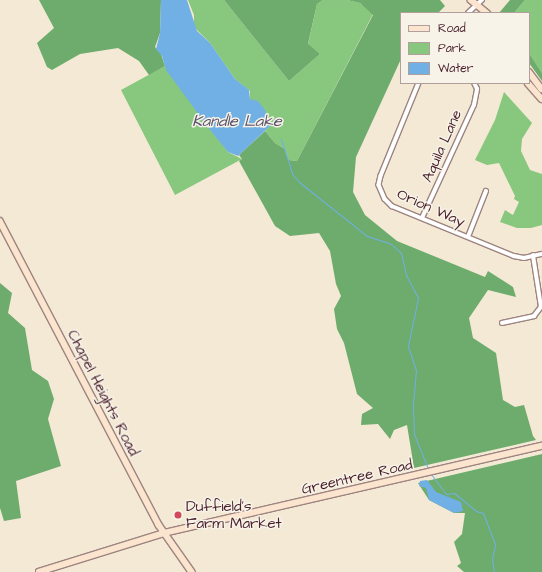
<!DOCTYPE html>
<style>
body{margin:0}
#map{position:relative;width:542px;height:572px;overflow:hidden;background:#f3e9d4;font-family:"Architects Daughter",sans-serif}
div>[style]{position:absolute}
.green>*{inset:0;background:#87c77e}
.forest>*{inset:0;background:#6dac6d}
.water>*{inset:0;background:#70b0e4}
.stream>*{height:1px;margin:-0.5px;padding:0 0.5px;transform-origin:0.5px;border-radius:0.5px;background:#70b0e4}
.roads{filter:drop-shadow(1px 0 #9e8480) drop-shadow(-1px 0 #9e8480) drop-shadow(0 1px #9e8480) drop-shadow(0 -1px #9e8480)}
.street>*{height:3.5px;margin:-1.75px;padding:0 1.75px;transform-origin:1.75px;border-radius:1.75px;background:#fff}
.secondary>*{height:5.5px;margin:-2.75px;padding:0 2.75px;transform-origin:2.75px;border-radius:2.75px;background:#fce5cf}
.dots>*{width:11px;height:11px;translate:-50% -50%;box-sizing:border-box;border:2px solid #f7f3e8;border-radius:50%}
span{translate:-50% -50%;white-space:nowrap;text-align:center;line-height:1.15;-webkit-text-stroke:3px #f7f3e8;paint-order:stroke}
.street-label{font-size:15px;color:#4a1f2b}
.poi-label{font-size:15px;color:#4a1f2b}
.left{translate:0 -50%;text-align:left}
.water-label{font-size:16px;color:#57526c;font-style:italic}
.legend{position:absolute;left:400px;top:12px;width:130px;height:72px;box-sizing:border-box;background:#f7f3e8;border:1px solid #b29e9c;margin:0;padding:5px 7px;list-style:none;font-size:12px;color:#4a1f2b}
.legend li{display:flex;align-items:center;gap:8px;height:20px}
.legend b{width:20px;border:1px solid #b29e9c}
</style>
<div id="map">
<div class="green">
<div style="clip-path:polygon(188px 0,224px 0,289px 81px,320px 54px,308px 45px,317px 4px,323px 0,347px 0,360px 3px,373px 14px,297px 161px,289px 160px,285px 149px,275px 143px,265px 131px,271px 124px,263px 108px,250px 99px,250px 91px,235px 79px,210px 43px,194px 27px,194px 15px)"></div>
<div style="clip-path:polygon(525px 0,542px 0,542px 73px,529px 53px,529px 13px,514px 13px)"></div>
<div style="clip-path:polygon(165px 66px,228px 152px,242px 159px,175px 195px,121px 90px)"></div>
<div style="clip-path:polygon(504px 92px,532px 123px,522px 139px,521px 151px,530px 170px,542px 174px,542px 225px,531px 228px,517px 228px,500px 222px,505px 210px,513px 215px,519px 202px,514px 199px,515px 196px,499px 163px,487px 165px,475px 160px,495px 120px)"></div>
</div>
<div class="forest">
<div style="clip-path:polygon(39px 0,161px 0,160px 33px,155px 47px,161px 54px,165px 66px,149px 75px,139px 61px,118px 48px,80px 54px,52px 70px,47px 67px,37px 43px,54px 28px)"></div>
<div style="clip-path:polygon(224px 0,323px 0,317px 4px,308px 44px,320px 54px,289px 81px)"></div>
<div style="clip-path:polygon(347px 0,440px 0,445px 6px,438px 13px,401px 13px,401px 59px,356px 157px,353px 192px,365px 215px,397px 241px,485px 277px,488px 271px,513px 287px,516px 297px,488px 290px,469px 318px,473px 338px,496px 353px,503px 400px,515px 407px,524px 405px,533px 436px,536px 440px,414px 468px,407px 425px,394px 430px,390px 439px,378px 424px,361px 425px,362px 414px,373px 408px,357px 394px,344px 343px,337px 329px,334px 309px,341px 296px,336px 284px,330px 251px,319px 233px,290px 236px,275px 226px,239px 161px,242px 159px,239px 155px,265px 131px,275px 143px,285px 149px,289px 160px,297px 161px,373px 15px,360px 3px)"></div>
<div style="clip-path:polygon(510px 0,525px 0,514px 13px,499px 13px)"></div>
<div style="clip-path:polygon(529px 53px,542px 73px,542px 81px,529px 63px)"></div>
<div style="clip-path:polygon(0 283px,12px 293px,8px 313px,25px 328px,32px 370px,48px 381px,54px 399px,48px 419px,61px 466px,16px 481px,21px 518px,4px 521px,0 508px)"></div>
<div style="clip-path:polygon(542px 454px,542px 572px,464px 572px,457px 566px,461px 563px,454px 542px,462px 534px,465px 513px,454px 513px,429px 500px,418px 483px)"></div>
</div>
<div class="water">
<div style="clip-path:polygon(161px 0,187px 0,197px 31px,210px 43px,235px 79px,249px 90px,250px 99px,258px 101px,265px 110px,270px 126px,238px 156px,228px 152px,211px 131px,166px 70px,162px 56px,156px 49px,160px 33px)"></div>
<div style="clip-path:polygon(427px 480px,436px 492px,461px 502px,463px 511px,454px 513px,429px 500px,426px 488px,419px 486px,420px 481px)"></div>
</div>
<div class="stream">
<div style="left:281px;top:139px;width:38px;rotate:72deg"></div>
<div style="left:293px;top:175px;width:9px;rotate:49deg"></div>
<div style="left:299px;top:182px;width:87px;rotate:38.5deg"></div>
<div style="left:367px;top:236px;width:25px;rotate:18deg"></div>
<div style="left:391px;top:244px;width:13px;rotate:42deg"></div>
<div style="left:401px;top:253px;width:23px;rotate:77deg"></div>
<div style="left:406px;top:275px;width:26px;rotate:62deg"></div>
<div style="left:418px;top:298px;width:49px;rotate:101.8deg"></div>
<div style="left:408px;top:346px;width:25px;rotate:72deg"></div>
<div style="left:416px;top:370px;width:36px;rotate:95deg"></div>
<div style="left:413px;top:406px;width:28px;rotate:88deg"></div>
<div style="left:414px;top:434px;width:38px;rotate:68deg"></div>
<div style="left:431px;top:474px;width:25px;rotate:53deg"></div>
<div style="left:446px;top:494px;width:8px;rotate:-7deg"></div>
<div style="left:454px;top:493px;width:28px;rotate:39deg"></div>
<div style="left:476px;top:511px;width:7px;rotate:16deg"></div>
<div style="left:483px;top:513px;width:34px;rotate:69deg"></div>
<div style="left:495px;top:545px;width:14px;rotate:102deg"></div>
<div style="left:492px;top:559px;width:13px;rotate:81deg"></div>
</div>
<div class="roads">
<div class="street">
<div style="left:468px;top:13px;width:19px;rotate:-43deg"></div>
<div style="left:419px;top:83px;width:100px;rotate:112.2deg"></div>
<div style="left:381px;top:176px;width:9px;rotate:103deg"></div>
<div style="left:379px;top:185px;width:15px;rotate:67deg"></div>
<div style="left:385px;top:199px;width:10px;rotate:45deg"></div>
<div style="left:392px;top:206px;width:132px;rotate:22.3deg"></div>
<div style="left:514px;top:256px;width:10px;rotate:11deg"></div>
<div style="left:524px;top:258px;width:18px;rotate:-13deg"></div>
<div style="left:422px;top:218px;width:124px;rotate:-65.3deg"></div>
<div style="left:474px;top:105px;width:16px;rotate:-79deg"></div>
<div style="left:477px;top:89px;width:7px;rotate:-117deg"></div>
<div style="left:468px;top:237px;width:49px;rotate:-68.6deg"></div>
<div style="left:502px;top:323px;width:33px;rotate:-12deg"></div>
<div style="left:534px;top:316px;width:11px;rotate:-52deg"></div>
<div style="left:541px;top:307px;width:52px;rotate:-98.9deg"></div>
</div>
<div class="secondary">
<div style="left:471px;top:0;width:21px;rotate:39deg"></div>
<div style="left:529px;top:72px;width:21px;rotate:53deg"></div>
<div style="left:528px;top:83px;width:21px;rotate:49deg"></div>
<div style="left:0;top:221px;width:343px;rotate:62.4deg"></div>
<div style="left:159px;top:525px;width:57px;rotate:54.9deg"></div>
<div style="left:39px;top:572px;width:131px;rotate:-17.3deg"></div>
<div style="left:164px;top:533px;width:388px;rotate:-13deg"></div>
</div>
</div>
<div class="dots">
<div style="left:178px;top:515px;background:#d1495b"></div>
</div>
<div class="street-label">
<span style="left:442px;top:146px;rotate:-66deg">Aquila Lane</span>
<span style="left:431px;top:208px;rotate:24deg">Orion Way</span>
<span style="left:103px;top:393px;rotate:63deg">Chapel Heights Road</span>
<span style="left:357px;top:477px;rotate:-13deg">Greentree Road</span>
</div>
<div class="poi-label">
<span class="left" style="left:186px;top:515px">Duffield's<br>Farm Market</span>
</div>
<div class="water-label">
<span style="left:237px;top:121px">Kandle Lake</span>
</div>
<ul class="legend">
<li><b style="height:5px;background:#fce5cf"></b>Road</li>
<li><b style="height:11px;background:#87c77e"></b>Park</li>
<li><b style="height:11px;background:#70b0e4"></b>Water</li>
</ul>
</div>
